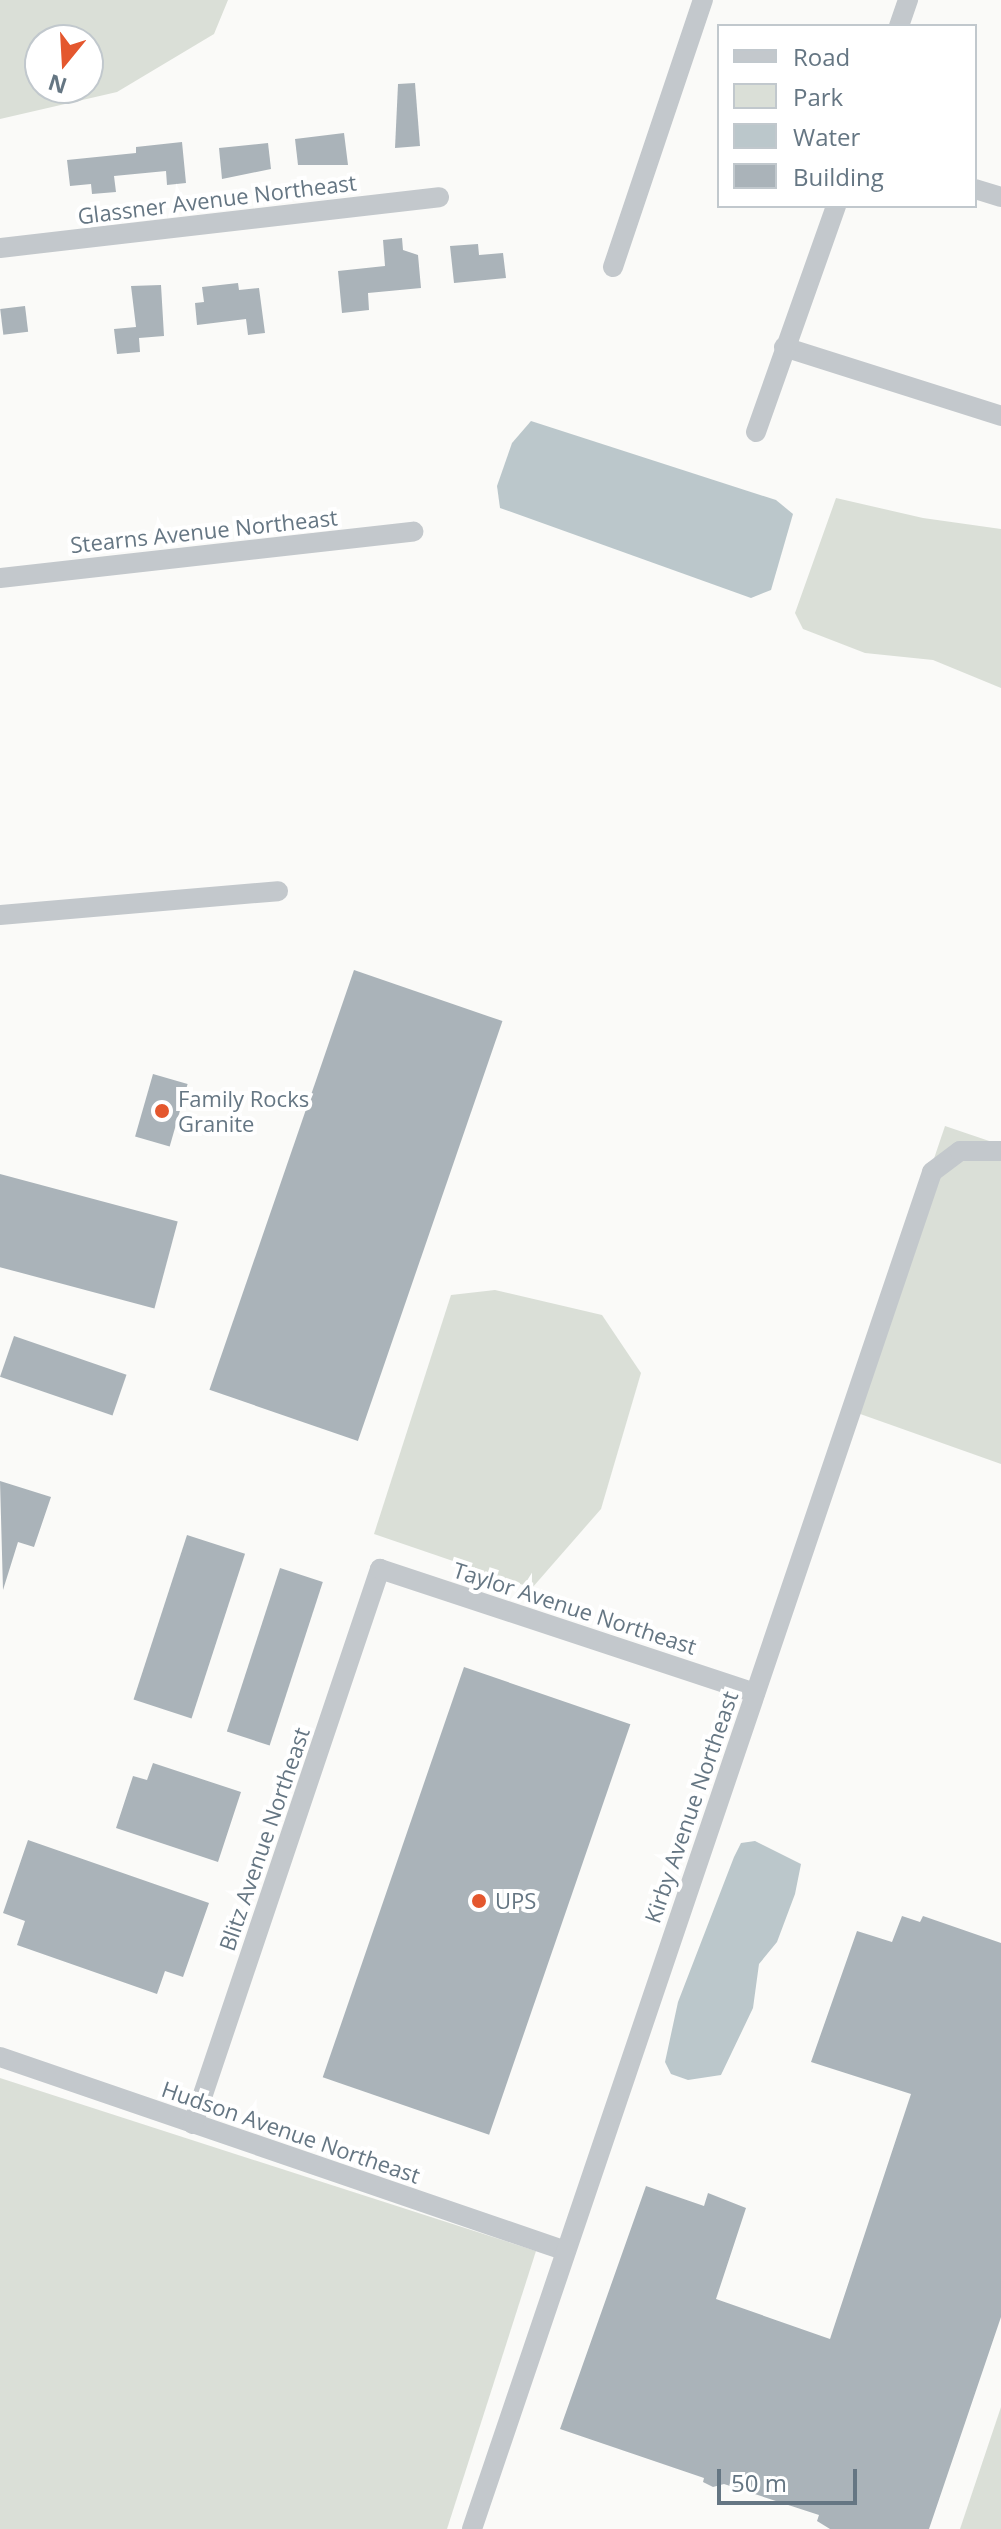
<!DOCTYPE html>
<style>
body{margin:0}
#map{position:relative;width:1001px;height:2529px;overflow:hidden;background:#fafaf8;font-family:"Open Sans",sans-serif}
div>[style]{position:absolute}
.green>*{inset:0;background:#dadfd7}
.water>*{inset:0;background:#bbc7cb}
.building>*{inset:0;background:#aab3b9;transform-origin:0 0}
.minor>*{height:20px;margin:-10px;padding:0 10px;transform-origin:10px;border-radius:10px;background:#c3c8cc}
.dots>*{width:22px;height:22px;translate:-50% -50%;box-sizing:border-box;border:4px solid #fff;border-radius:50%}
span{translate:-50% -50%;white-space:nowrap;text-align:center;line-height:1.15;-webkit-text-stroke:8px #fff;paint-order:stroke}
.street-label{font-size:22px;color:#657683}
.poi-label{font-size:22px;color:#657683}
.left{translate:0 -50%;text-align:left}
.legend{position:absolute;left:717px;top:24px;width:260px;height:184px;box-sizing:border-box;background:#fff;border:2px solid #c1c8cd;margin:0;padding:10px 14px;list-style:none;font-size:24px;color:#657683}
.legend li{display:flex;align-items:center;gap:16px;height:40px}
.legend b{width:40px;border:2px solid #c1c8cd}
.north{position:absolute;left:24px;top:24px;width:80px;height:80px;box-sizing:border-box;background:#fff;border:2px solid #c1c8cd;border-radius:50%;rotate:198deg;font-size:22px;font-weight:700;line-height:32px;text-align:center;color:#657683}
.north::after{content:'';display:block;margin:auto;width:28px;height:36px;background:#e4572e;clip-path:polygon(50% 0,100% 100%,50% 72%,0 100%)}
.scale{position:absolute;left:717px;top:2469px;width:140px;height:36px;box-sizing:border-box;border:4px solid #657683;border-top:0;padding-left:10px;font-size:24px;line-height:28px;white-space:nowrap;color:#657683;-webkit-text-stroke:6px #fff;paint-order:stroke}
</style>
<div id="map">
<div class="green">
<div style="clip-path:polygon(evenodd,0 0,228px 0,214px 34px,117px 92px,0 119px,0 0,88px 40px,88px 88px,40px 88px,40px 40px,88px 40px)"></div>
<div style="clip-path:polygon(836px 498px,923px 518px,1001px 529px,1001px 688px,933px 660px,865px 653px,803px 629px,795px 613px)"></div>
<div style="clip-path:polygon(945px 1126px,1001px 1145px,1001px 1464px,849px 1410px)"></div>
<div style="clip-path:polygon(495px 1290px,602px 1315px,641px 1373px,601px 1509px,532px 1588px,374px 1534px,451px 1295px)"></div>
<div style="clip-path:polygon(0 2078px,536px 2251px,447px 2529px,0 2529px)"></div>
<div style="clip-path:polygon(1001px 2407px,1001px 2529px,960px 2529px)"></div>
</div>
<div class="water">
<div style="clip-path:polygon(531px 421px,776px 500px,793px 514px,771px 590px,751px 598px,500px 508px,497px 486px,512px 443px)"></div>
<div style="clip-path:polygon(755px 1841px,801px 1864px,795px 1894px,777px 1942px,759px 1964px,753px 2008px,721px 2075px,688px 2080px,671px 2074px,665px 2062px,678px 2002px,734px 1857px,741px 1843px)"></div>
</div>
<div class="building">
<div style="clip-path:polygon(415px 83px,420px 146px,395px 148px,398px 84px)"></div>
<div style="clip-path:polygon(344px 133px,348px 165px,298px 165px,295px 139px)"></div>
<div style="clip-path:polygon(182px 142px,186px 183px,167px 185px,166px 171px,114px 176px,116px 192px,92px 194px,91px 184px,70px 186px,67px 160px,136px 153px,136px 147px)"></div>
<div style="clip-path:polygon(268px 143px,271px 169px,222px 179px,219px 148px)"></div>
<div style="clip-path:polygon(402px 238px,403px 250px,418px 255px,421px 288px,368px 293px,369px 310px,342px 313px,338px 271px,385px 266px,383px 240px)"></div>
<div style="clip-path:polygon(478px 244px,479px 255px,503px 253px,506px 278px,454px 283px,450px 246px)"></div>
<div style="clip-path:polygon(238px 283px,239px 290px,259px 288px,265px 333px,248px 335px,246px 319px,197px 325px,195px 303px,204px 302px,202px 287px)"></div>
<div style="clip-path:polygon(161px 285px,164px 336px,139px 338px,140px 352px,117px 354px,114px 329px,136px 327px,131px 286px)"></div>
<div style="left:25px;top:306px;width:26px;height:25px;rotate:83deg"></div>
<div style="left:354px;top:970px;width:157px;height:444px;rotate:19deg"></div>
<div style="left:153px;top:1074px;width:36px;height:65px;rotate:16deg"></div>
<div style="left:0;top:1174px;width:184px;height:90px;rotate:15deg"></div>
<div style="left:14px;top:1336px;width:119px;height:43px;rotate:19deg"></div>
<div style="clip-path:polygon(0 1481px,51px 1497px,34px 1547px,18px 1542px,3px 1590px)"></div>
<div style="left:187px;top:1535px;width:61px;height:173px;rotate:18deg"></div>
<div style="left:280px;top:1568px;width:45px;height:172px;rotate:18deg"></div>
<div style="left:464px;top:1667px;width:176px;height:434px;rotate:19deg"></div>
<div style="clip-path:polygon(153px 1763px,241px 1792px,218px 1862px,116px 1828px,133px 1776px,147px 1780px)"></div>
<div style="clip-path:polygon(28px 1840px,209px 1903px,183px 1977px,165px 1971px,157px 1994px,17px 1945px,25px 1921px,3px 1913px)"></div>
<div style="clip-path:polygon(902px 1916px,920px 1922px,923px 1916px,1001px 1943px,1001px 2317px,929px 2529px,830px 2529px,817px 2521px,819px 2515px,724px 2484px,713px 2487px,703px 2482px,704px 2478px,560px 2429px,646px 2186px,704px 2206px,708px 2193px,746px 2208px,716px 2299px,830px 2339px,911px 2094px,811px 2062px,857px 1931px,892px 1942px)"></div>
</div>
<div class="minor">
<div style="left:899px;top:26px;width:28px;rotate:-71deg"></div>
<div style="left:975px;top:189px;width:27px;rotate:17deg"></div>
<div style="left:0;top:248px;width:442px;rotate:-6.6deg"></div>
<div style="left:613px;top:267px;width:282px;rotate:-71.4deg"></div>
<div style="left:784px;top:347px;width:228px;rotate:17.6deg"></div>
<div style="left:756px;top:432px;width:240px;rotate:-70.5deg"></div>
<div style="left:0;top:578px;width:416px;rotate:-6.4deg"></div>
<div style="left:0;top:915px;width:279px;rotate:-4.9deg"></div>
<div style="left:0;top:2057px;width:598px;rotate:18.92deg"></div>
<div style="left:193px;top:2124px;width:586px;rotate:-71.38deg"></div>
<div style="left:380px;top:1569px;width:395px;rotate:18.3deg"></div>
<div style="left:472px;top:2529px;width:1433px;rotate:-71.27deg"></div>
<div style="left:932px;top:1172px;width:35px;rotate:-37deg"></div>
<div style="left:960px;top:1151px;width:41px"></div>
</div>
<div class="dots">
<div style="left:162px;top:1111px;background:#e4572e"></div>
<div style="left:479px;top:1901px;background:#e4572e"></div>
</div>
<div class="street-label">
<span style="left:217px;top:199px;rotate:-7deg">Glassner Avenue Northeast</span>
<span style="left:204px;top:531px;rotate:-6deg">Stearns Avenue Northeast</span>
<span style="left:575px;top:1608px;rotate:18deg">Taylor Avenue Northeast</span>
<span style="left:691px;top:1807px;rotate:-71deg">Kirby Avenue Northeast</span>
<span style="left:264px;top:1839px;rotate:-71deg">Blitz Avenue Northeast</span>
<span style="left:291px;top:2132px;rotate:19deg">Hudson Avenue Northeast</span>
</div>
<div class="poi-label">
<span class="left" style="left:178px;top:1111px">Family Rocks<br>Granite</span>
<span class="left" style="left:495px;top:1901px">UPS</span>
</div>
<ul class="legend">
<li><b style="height:10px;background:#c3c8cc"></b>Road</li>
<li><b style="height:22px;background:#dadfd7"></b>Park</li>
<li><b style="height:22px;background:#bbc7cb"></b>Water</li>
<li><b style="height:22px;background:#aab3b9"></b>Building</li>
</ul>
<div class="north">N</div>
<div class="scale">50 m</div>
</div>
